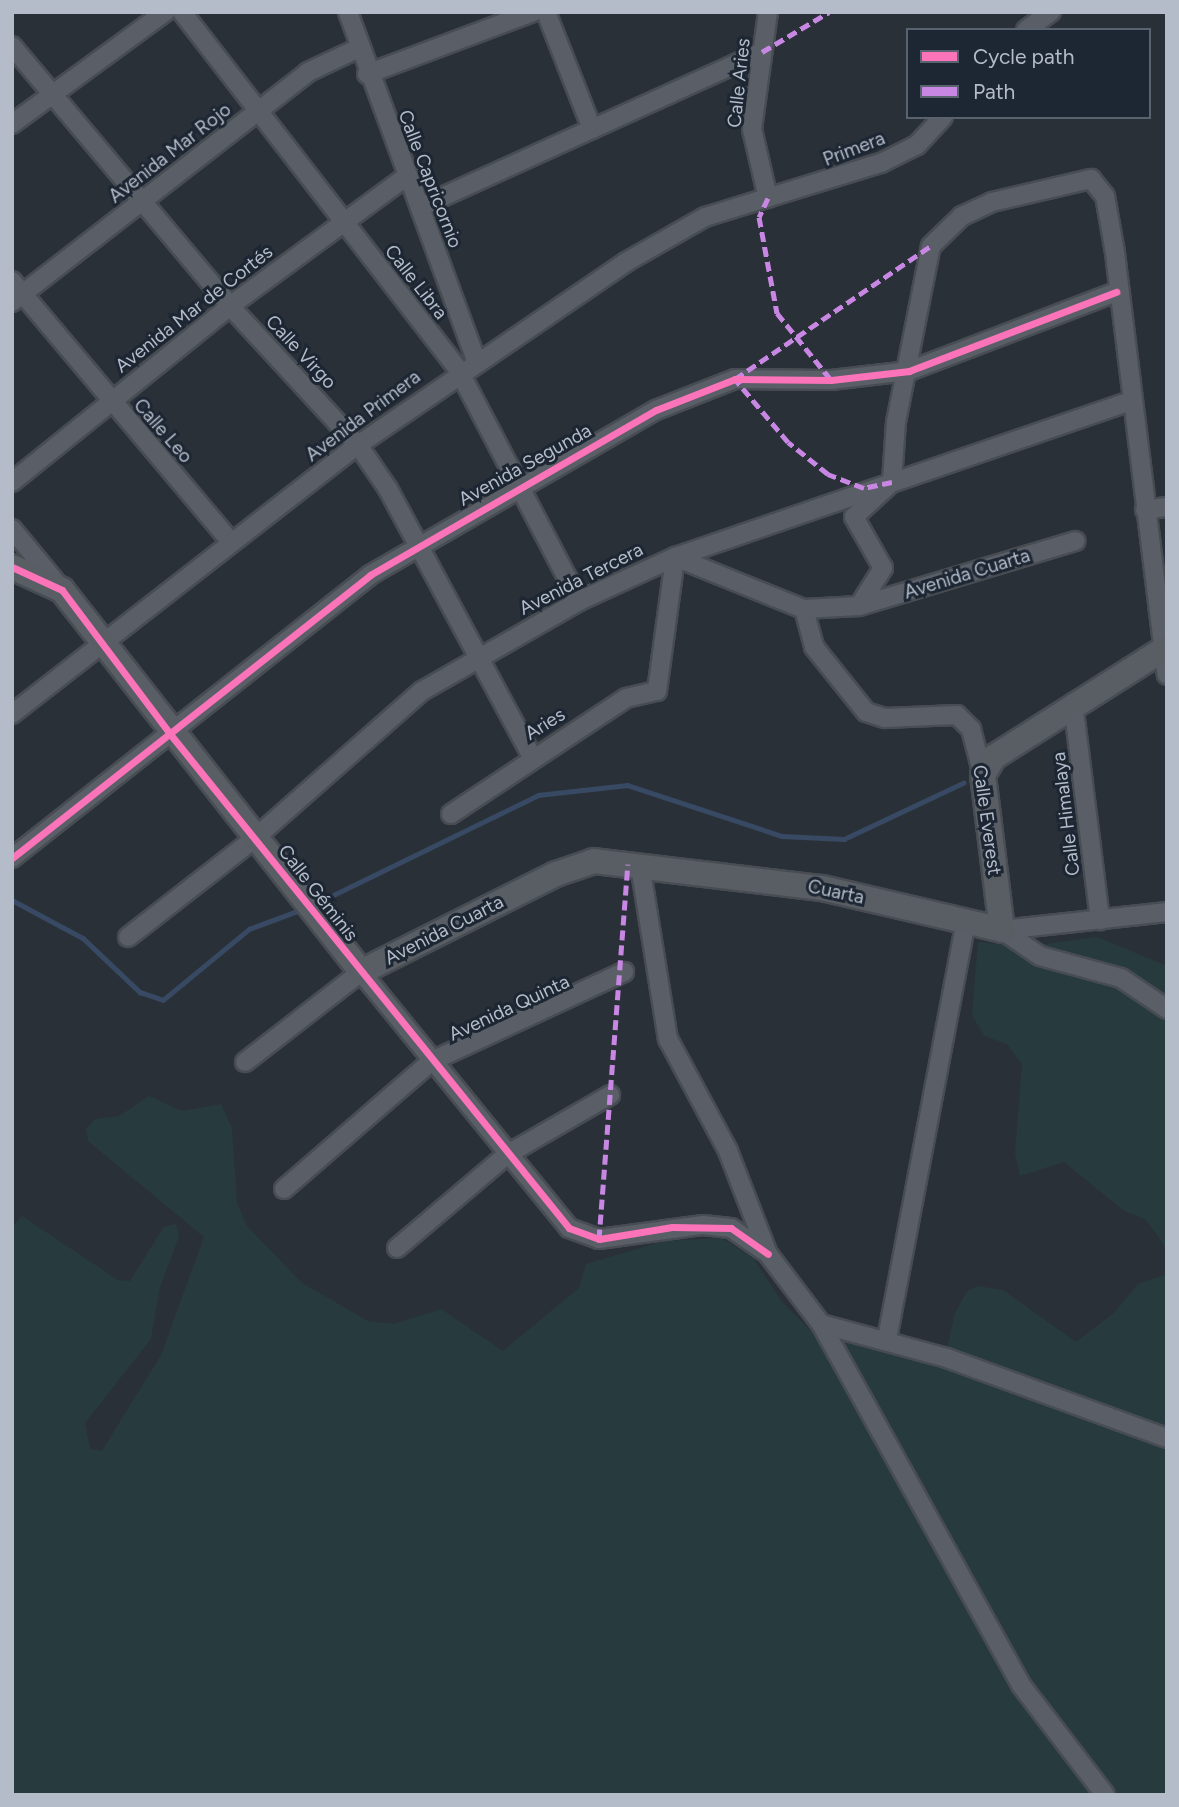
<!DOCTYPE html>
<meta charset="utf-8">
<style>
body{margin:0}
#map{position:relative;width:1179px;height:1807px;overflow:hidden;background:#2a3038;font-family:Figtree,sans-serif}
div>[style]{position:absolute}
.green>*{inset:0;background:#273a3e}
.stream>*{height:4.5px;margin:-2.25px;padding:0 2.25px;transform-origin:2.25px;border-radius:2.25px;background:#384963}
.roads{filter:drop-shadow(2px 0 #484c53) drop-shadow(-2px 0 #484c53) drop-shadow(0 2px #484c53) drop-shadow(0 -2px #484c53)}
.street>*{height:18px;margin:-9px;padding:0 9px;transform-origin:9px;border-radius:9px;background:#5a5e66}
.secondary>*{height:24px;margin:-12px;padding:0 12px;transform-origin:12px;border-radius:12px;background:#595d64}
.quiet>*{height:5px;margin-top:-2.5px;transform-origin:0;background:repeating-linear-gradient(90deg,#c787e3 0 10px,transparent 0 15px)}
.cycleway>*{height:7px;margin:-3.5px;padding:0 3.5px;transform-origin:3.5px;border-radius:3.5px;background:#fb73b8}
span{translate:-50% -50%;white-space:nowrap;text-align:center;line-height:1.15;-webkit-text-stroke:6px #1d2633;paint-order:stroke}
.street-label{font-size:19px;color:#b4bcc9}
.frame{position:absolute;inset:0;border:14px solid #b4bcc9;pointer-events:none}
.legend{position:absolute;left:906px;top:28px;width:245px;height:91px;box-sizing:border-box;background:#1d2633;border:2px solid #59626f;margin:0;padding:9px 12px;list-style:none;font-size:21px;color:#b4bcc9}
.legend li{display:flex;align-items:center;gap:14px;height:35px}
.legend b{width:35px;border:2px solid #59626f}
</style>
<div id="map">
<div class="green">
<div style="clip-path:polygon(1097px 937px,1167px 966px,1167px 1249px,1146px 1220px,1123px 1210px,1064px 1162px,1020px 1176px,1015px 1153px,1022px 1064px,1007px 1044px,984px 1036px,972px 1015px,978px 942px,1024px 947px)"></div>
<div style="clip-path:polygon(149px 1096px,182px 1111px,221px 1104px,232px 1128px,237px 1203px,247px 1226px,302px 1283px,368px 1321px,394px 1324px,441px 1309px,503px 1351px,579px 1288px,586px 1264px,664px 1241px,722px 1238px,754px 1259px,782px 1302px,828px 1347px,845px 1334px,943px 1365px,955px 1313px,967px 1291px,978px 1286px,1003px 1290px,1076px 1342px,1115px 1312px,1138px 1284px,1167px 1274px,1167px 1795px,12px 1795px,12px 1227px,22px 1216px,118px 1280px,130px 1281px,164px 1227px,176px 1224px,179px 1237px,160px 1287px,151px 1339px,85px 1423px,90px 1449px,102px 1451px,161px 1355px,204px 1237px,88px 1141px,86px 1129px,95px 1119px,119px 1116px)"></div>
</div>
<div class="stream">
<div style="left:12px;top:900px;width:81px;rotate:28.2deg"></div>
<div style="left:83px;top:938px;width:79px;rotate:43.5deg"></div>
<div style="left:140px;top:992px;width:24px;rotate:19deg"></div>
<div style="left:163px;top:1000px;width:112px;rotate:-39.5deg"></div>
<div style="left:249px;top:929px;width:58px;rotate:-20.3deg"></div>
<div style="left:317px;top:903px;width:246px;rotate:-26deg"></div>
<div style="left:538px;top:795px;width:90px;rotate:-6.4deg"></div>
<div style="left:627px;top:785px;width:163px;rotate:18.2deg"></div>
<div style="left:782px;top:836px;width:62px;rotate:2.8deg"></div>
<div style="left:844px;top:839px;width:132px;rotate:-25.2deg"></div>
</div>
<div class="roads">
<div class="street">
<div style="left:182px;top:12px;width:453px;rotate:52.3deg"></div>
<div style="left:459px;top:371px;width:259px;rotate:62.4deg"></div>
<div style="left:348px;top:12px;width:371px;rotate:69.8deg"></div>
<div style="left:546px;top:12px;width:126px;rotate:68.5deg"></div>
<div style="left:1026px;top:30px;width:31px;rotate:-36deg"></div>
<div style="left:12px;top:46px;width:339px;rotate:50deg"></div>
<div style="left:230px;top:306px;width:189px;rotate:47.4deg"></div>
<div style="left:358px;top:445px;width:53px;rotate:55.7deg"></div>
<div style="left:388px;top:489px;width:303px;rotate:61.7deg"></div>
<div style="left:367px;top:74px;width:177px;rotate:-20.5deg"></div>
<div style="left:12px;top:124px;width:190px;rotate:-36.2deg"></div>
<div style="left:768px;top:198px;width:71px;rotate:-103.1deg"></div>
<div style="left:752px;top:129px;width:118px;rotate:-82.2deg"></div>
<div style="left:420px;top:207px;width:375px;rotate:-24.4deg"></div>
<div style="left:12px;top:281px;width:341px;rotate:50deg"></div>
<div style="left:12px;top:302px;width:375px;rotate:-37.8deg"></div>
<div style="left:308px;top:72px;width:56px;rotate:-25.2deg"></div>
<div style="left:12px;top:482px;width:280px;rotate:-38.9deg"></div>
<div style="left:230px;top:306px;width:220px;rotate:-36.3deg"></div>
<div style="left:1145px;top:510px;width:22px;rotate:-8deg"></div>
<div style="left:12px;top:529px;width:74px;rotate:50.5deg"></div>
<div style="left:859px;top:606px;width:45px;rotate:-57.7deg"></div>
<div style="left:883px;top:568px;width:59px;rotate:-119.6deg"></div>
<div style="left:854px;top:517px;width:52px;rotate:-42.6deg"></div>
<div style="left:892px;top:482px;width:60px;rotate:-86.2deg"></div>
<div style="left:896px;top:422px;width:179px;rotate:-78.8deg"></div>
<div style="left:931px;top:246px;width:43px;rotate:-44.1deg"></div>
<div style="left:962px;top:216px;width:33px;rotate:-25deg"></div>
<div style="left:992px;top:202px;width:102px;rotate:-13.1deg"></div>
<div style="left:1091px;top:179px;width:22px;rotate:51deg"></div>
<div style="left:1105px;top:196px;width:58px;rotate:80deg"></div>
<div style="left:1115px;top:253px;width:425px;rotate:83deg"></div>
<div style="left:804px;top:609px;width:39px;rotate:75deg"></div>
<div style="left:814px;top:647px;width:83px;rotate:51.3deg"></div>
<div style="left:866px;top:712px;width:20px;rotate:18deg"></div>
<div style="left:885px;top:718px;width:72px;rotate:-2.4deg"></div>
<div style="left:957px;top:715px;width:20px;rotate:45deg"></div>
<div style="left:971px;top:729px;width:48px;rotate:75.4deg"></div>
<div style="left:1073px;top:703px;width:219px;rotate:82.9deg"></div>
<div style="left:12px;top:714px;width:438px;rotate:-37.9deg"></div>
<div style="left:358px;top:445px;width:325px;rotate:-34.3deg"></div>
<div style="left:626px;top:262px;width:91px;rotate:-29.7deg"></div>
<div style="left:705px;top:217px;width:184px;rotate:-17.1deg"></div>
<div style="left:881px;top:163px;width:40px;rotate:-26.6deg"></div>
<div style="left:917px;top:145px;width:38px;rotate:-47deg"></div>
<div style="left:451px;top:814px;width:210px;rotate:-33.5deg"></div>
<div style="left:626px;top:698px;width:32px;rotate:-13deg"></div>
<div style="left:657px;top:691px;width:135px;rotate:-82.3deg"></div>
<div style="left:675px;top:557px;width:139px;rotate:22deg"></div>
<div style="left:804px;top:609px;width:55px;rotate:-3.1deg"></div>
<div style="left:859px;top:606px;width:226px;rotate:-16.7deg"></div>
<div style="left:12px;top:858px;width:456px;rotate:-38.3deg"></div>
<div style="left:370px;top:575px;width:330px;rotate:-30deg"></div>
<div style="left:656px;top:410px;width:85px;rotate:-21.4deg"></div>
<div style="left:735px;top:379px;width:96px;rotate:0.6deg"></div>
<div style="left:831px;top:380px;width:79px;rotate:-6.6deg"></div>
<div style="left:909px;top:371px;width:222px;rotate:-20.9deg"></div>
<div style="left:640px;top:865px;width:176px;rotate:80.9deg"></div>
<div style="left:668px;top:1039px;width:127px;rotate:61.8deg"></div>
<div style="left:728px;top:1151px;width:110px;rotate:68.8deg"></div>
<div style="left:768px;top:1254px;width:88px;rotate:52.9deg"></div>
<div style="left:821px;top:1324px;width:413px;rotate:61deg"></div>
<div style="left:1021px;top:1685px;width:138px;rotate:52.6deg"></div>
<div style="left:1002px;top:930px;width:46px;rotate:34.4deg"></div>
<div style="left:1040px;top:956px;width:84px;rotate:15.2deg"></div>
<div style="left:1121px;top:978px;width:55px;rotate:34deg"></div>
<div style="left:1002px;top:930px;width:166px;rotate:-6.2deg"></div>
<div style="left:128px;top:937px;width:161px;rotate:-37.9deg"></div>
<div style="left:255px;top:838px;width:222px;rotate:-41.4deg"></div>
<div style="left:422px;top:691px;width:181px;rotate:-29.8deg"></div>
<div style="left:579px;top:601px;width:106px;rotate:-24.6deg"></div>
<div style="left:675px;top:557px;width:482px;rotate:-18.9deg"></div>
<div style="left:245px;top:1062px;width:147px;rotate:-37.8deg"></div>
<div style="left:361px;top:972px;width:330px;rotate:50.9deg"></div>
<div style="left:569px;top:1228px;width:32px;rotate:20deg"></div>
<div style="left:599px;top:1239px;width:105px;rotate:-7.7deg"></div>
<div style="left:703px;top:1225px;width:28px;rotate:6deg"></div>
<div style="left:731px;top:1228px;width:40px;rotate:34.9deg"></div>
<div style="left:284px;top:1189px;width:196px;rotate:-40.9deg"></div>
<div style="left:432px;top:1061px;width:212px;rotate:-24.9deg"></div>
<div style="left:397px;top:1248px;width:145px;rotate:-40.3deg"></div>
<div style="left:508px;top:1154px;width:118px;rotate:-30deg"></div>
<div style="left:821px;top:1324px;width:131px;rotate:15.1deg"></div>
<div style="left:947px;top:1358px;width:234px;rotate:20deg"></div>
<div style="left:887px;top:1339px;width:424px;rotate:-79.3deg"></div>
</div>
<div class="secondary">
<div style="left:12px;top:567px;width:55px;rotate:24.7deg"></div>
<div style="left:62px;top:590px;width:485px;rotate:51.9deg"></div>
<div style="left:361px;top:972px;width:218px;rotate:-26.7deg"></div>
<div style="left:556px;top:874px;width:40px;rotate:-18.9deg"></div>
<div style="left:594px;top:861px;width:230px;rotate:6.8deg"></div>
<div style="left:822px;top:888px;width:185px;rotate:13.1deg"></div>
<div style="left:1002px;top:930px;width:156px;rotate:-97deg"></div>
<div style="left:983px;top:775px;width:21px;rotate:-59deg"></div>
<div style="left:994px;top:757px;width:205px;rotate:-32.4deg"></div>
</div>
</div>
<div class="quiet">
<div style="left:762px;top:52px;width:78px;rotate:-30.8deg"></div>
<div style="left:768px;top:198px;width:21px;rotate:115deg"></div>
<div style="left:759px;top:217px;width:98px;rotate:79.4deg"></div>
<div style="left:777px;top:313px;width:86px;rotate:51.1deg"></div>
<div style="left:892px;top:482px;width:29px;rotate:168deg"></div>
<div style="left:864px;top:488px;width:39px;rotate:-159deg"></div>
<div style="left:828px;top:474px;width:51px;rotate:-141.3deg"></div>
<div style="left:788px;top:442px;width:82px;rotate:-130.1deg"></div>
<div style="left:735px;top:379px;width:237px;rotate:-34.2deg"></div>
<div style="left:599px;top:1239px;width:376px;rotate:-85.6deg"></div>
</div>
<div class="cycleway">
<div style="left:12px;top:567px;width:55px;rotate:24.7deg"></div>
<div style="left:62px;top:590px;width:180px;rotate:53.1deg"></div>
<div style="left:170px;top:734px;width:635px;rotate:51.07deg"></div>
<div style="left:569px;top:1228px;width:32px;rotate:20deg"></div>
<div style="left:599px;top:1239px;width:74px;rotate:-9.3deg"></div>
<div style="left:672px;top:1227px;width:59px;rotate:1deg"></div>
<div style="left:731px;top:1228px;width:45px;rotate:35.1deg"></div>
<div style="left:12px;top:858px;width:456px;rotate:-38.3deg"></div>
<div style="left:370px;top:575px;width:330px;rotate:-30deg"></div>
<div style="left:656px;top:410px;width:85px;rotate:-21.4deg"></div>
<div style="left:735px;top:379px;width:96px;rotate:0.6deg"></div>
<div style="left:831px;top:380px;width:79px;rotate:-6.6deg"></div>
<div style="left:909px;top:371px;width:222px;rotate:-20.9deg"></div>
</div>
<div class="street-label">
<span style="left:739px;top:83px;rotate:-84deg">Calle Aries</span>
<span style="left:854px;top:149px;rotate:-21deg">Primera</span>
<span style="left:170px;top:153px;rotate:-38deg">Avenida Mar Rojo</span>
<span style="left:430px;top:179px;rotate:69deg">Calle Capricornio</span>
<span style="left:416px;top:282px;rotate:52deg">Calle Libra</span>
<span style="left:194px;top:309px;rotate:-38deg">Avenida Mar de Cortés</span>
<span style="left:301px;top:352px;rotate:47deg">Calle Virgo</span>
<span style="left:363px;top:416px;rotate:-37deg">Avenida Primera</span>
<span style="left:163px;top:431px;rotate:49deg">Calle Leo</span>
<span style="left:525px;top:465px;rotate:-29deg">Avenida Segunda</span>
<span style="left:967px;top:574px;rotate:-17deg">Avenida Cuarta</span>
<span style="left:581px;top:579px;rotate:-27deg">Avenida Tercera</span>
<span style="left:545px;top:724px;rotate:-32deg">Aries</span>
<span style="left:1066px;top:814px;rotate:-97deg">Calle Himalaya</span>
<span style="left:987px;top:820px;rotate:82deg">Calle Everest</span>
<span style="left:836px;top:892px;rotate:12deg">Cuarta</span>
<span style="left:318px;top:893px;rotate:52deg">Calle Géminis</span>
<span style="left:444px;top:930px;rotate:-27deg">Avenida Cuarta</span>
<span style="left:509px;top:1008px;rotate:-25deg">Avenida Quinta</span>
</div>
<div class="frame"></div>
<ul class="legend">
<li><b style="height:9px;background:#fb73b8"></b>Cycle path</li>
<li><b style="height:9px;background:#c787e3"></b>Path</li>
</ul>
</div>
